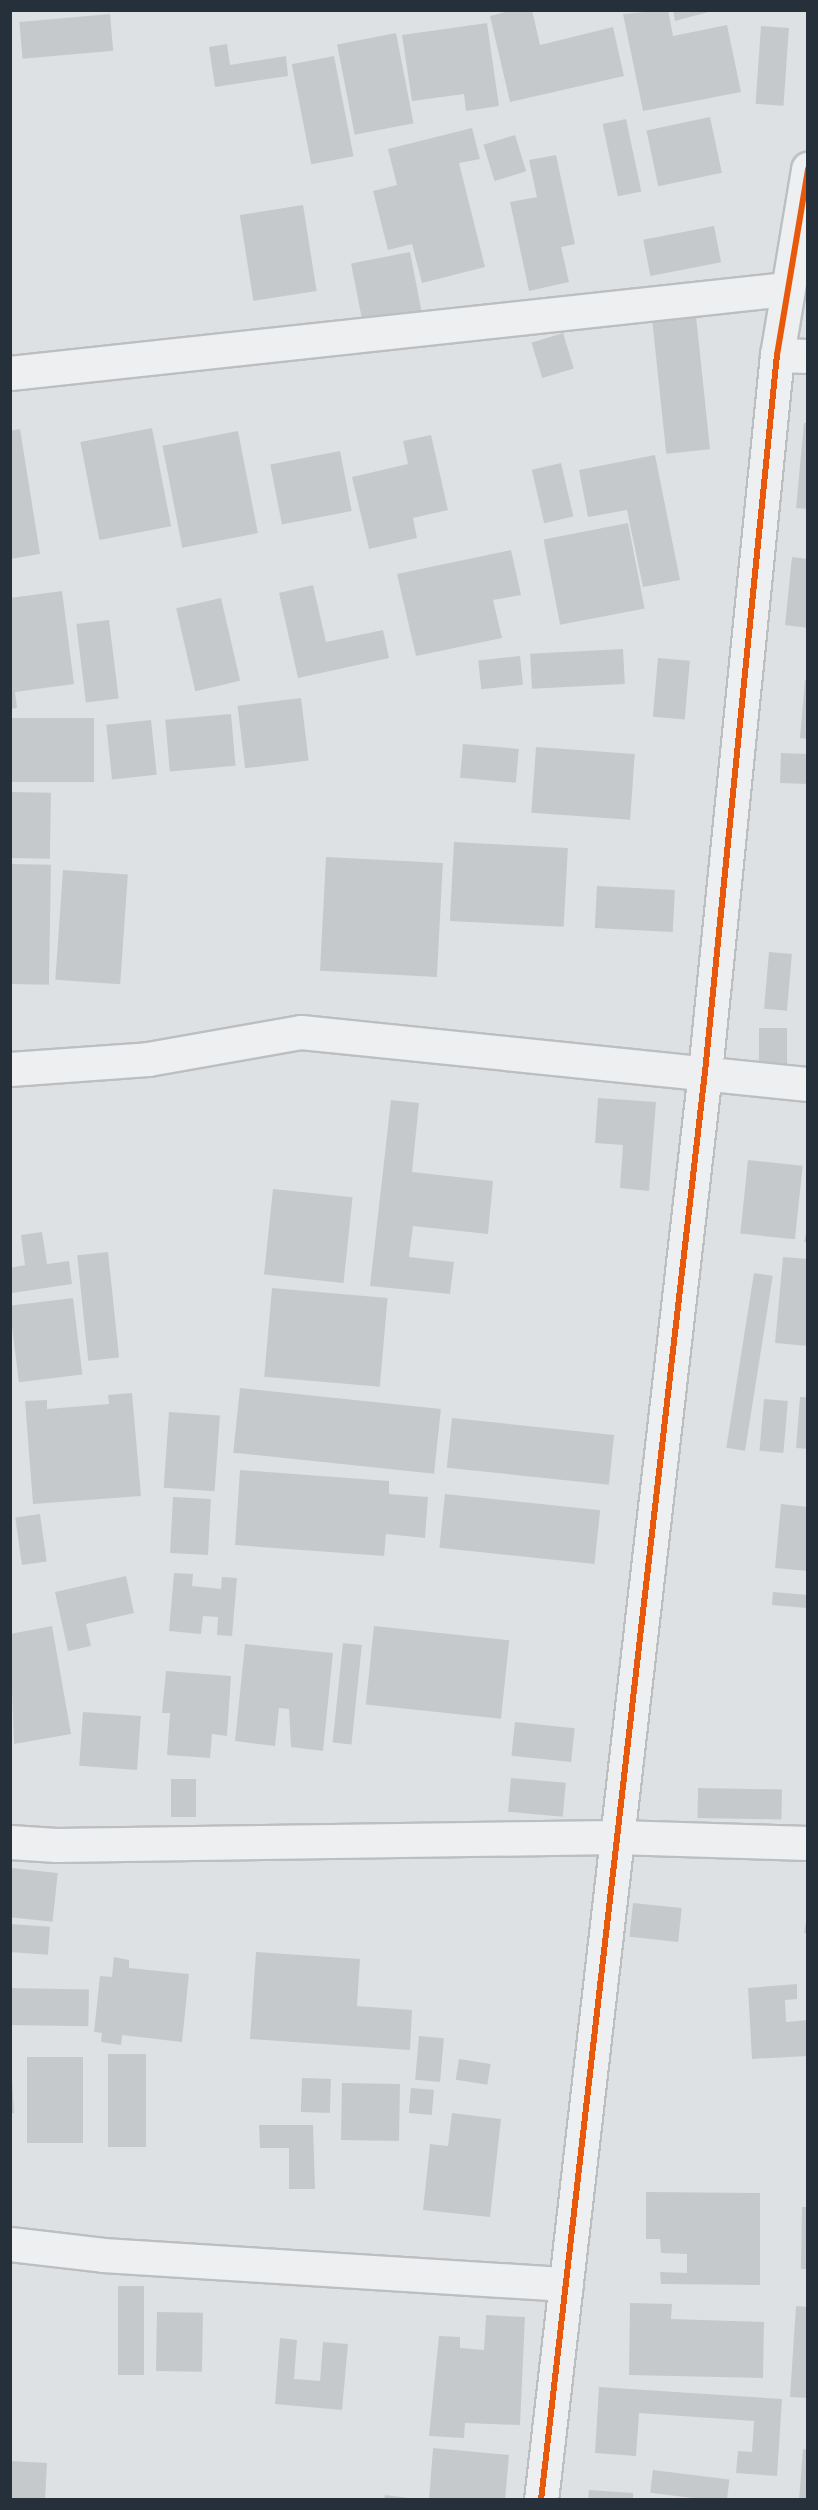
<!DOCTYPE html>
<style>
body{margin:0}
#map{position:relative;width:818px;height:2510px;overflow:hidden;background:#dee1e4;font-family:Manrope,sans-serif}
div>[style]{position:absolute}
.building>*{inset:0;background:#c6c9cc;transform-origin:0 0}
.roads{filter:drop-shadow(2px 0 #bcbfc2) drop-shadow(-2px 0 #bcbfc2) drop-shadow(0 2px #bcbfc2) drop-shadow(0 -2px #bcbfc2)}
.minor>*{height:33px;margin:-16.5px;padding:0 16.5px;transform-origin:16.5px;border-radius:16.5px;background:#edeff0}
.cycleway>*{height:6px;margin:-3px;padding:0 3px;transform-origin:3px;border-radius:3px;background:#e8590c}
span{translate:-50% -50%;white-space:nowrap;text-align:center;line-height:1.15;-webkit-text-stroke:4.5px #ebeff4;paint-order:stroke}
.frame{position:absolute;inset:0;border:12px solid #26303b;pointer-events:none}
</style>
<div id="map">
<div class="building">
<div style="clip-path:polygon(513px 10px,532px 10px,540px 45px,613px 27px,624px 76px,510px 102px,490px 16px)"></div>
<div style="clip-path:polygon(668px 10px,673px 36px,727px 25px,741px 92px,643px 111px,623px 14px)"></div>
<div style="clip-path:polygon(673px 10px,712px 10px,712px 11px,675px 21px)"></div>
<div style="left:110px;top:14px;width:37px;height:91px;rotate:85deg"></div>
<div style="clip-path:polygon(487px 23px,499px 106px,466px 111px,464px 94px,412px 101px,402px 35px)"></div>
<div style="left:761px;top:26px;width:28px;height:78px;rotate:4deg"></div>
<div style="left:396px;top:33px;width:92px;height:60px;rotate:79deg"></div>
<div style="clip-path:polygon(227px 44px,230px 65px,286px 56px,288px 76px,215px 87px,209px 47px)"></div>
<div style="left:334px;top:56px;width:102px;height:43px;rotate:79deg"></div>
<div style="left:710px;top:117px;width:57px;height:65px;rotate:78deg"></div>
<div style="left:626px;top:119px;width:74px;height:24px;rotate:78deg"></div>
<div style="clip-path:polygon(472px 128px,480px 159px,459px 163px,485px 267px,422px 283px,412px 244px,388px 250px,373px 191px,397px 185px,388px 149px)"></div>
<div style="left:515px;top:135px;width:38px;height:33px;rotate:73deg"></div>
<div style="clip-path:polygon(556px 155px,575px 244px,561px 247px,569px 282px,529px 291px,510px 202px,537px 197px,529px 160px)"></div>
<div style="left:303px;top:205px;width:87px;height:64px;rotate:81deg"></div>
<div style="left:714px;top:226px;width:37px;height:72px;rotate:79deg"></div>
<div style="left:410px;top:252px;width:62px;height:60px;rotate:79deg"></div>
<div style="left:696px;top:316px;width:134px;height:44px;rotate:84deg"></div>
<div style="left:563px;top:333px;width:37px;height:33px;rotate:73deg"></div>
<div style="clip-path:polygon(804px 423px,808px 423px,808px 509px,796px 508px)"></div>
<div style="left:152px;top:428px;width:100px;height:73px;rotate:79deg"></div>
<div style="clip-path:polygon(20px 429px,40px 554px,10px 559px,10px 431px)"></div>
<div style="left:238px;top:431px;width:104px;height:77px;rotate:79deg"></div>
<div style="clip-path:polygon(431px 435px,448px 510px,413px 518px,417px 538px,369px 549px,352px 477px,408px 464px,403px 441px)"></div>
<div style="left:340px;top:451px;width:61px;height:71px;rotate:79deg"></div>
<div style="clip-path:polygon(655px 455px,680px 580px,643px 587px,627px 510px,588px 517px,579px 470px)"></div>
<div style="left:561px;top:463px;width:55px;height:30px;rotate:77deg"></div>
<div style="left:628px;top:523px;width:87px;height:86px;rotate:79deg"></div>
<div style="clip-path:polygon(511px 550px,521px 595px,493px 600px,502px 638px,416px 656px,397px 574px)"></div>
<div style="clip-path:polygon(792px 557px,808px 559px,808px 628px,785px 625px)"></div>
<div style="clip-path:polygon(313px 585px,326px 642px,383px 630px,389px 658px,298px 678px,279px 593px)"></div>
<div style="clip-path:polygon(62px 591px,74px 684px,15px 692px,17px 708px,10px 709px,10px 598px)"></div>
<div style="left:221px;top:598px;width:85px;height:46px;rotate:77deg"></div>
<div style="left:109px;top:620px;width:79px;height:33px;rotate:83deg"></div>
<div style="left:623px;top:649px;width:35px;height:93px;rotate:87deg"></div>
<div style="left:520px;top:656px;width:29px;height:42px;rotate:84deg"></div>
<div style="left:658px;top:658px;width:32px;height:59px;rotate:5deg"></div>
<div style="clip-path:polygon(805px 680px,808px 680px,808px 739px,800px 738px)"></div>
<div style="left:301px;top:698px;width:63px;height:64px;rotate:83deg"></div>
<div style="left:231px;top:714px;width:52px;height:66px;rotate:85deg"></div>
<div style="left:94px;top:718px;width:64px;height:84px;rotate:90deg"></div>
<div style="left:151px;top:720px;width:55px;height:45px;rotate:84deg"></div>
<div style="left:463px;top:744px;width:56px;height:34px;rotate:5deg"></div>
<div style="left:536px;top:747px;width:99px;height:66px;rotate:4deg"></div>
<div style="left:781px;top:753px;width:27px;height:30px;rotate:2deg"></div>
<div style="left:10px;top:792px;width:41px;height:66px;rotate:1deg"></div>
<div style="left:454px;top:842px;width:114px;height:79px;rotate:3deg"></div>
<div style="left:326px;top:857px;width:117px;height:114px;rotate:3deg"></div>
<div style="left:10px;top:864px;width:41px;height:120px;rotate:1deg"></div>
<div style="left:63px;top:870px;width:65px;height:110px;rotate:4deg"></div>
<div style="left:597px;top:886px;width:78px;height:42px;rotate:3deg"></div>
<div style="left:769px;top:952px;width:23px;height:57px;rotate:5deg"></div>
<div style="left:759px;top:1028px;width:28px;height:38px"></div>
<div style="clip-path:polygon(598px 1098px,656px 1102px,649px 1191px,620px 1188px,623px 1145px,595px 1143px)"></div>
<div style="clip-path:polygon(391px 1100px,419px 1103px,412px 1172px,493px 1181px,488px 1234px,413px 1226px,409px 1257px,454px 1262px,450px 1294px,370px 1286px)"></div>
<div style="left:748px;top:1160px;width:55px;height:74px;rotate:6deg"></div>
<div style="left:273px;top:1189px;width:80px;height:86px;rotate:6deg"></div>
<div style="clip-path:polygon(808px 1224px,808px 1242px,804px 1242px)"></div>
<div style="clip-path:polygon(42px 1232px,47px 1264px,69px 1261px,72px 1284px,12px 1293px,10px 1268px,25px 1265px,21px 1235px)"></div>
<div style="left:108px;top:1252px;width:106px;height:31px;rotate:84deg"></div>
<div style="clip-path:polygon(783px 1257px,808px 1259px,808px 1346px,775px 1343px)"></div>
<div style="left:754px;top:1273px;width:19px;height:177px;rotate:9deg"></div>
<div style="left:272px;top:1288px;width:116px;height:89px;rotate:5deg"></div>
<div style="left:73px;top:1298px;width:77px;height:64px;rotate:83deg"></div>
<div style="left:240px;top:1388px;width:202px;height:65px;rotate:6deg"></div>
<div style="clip-path:polygon(132px 1393px,141px 1496px,33px 1504px,25px 1401px,47px 1400px,47px 1409px,109px 1404px,108px 1395px)"></div>
<div style="clip-path:polygon(800px 1397px,808px 1397px,808px 1449px,796px 1448px)"></div>
<div style="left:764px;top:1399px;width:24px;height:52px;rotate:5deg"></div>
<div style="left:169px;top:1412px;width:51px;height:76px;rotate:4deg"></div>
<div style="left:452px;top:1418px;width:163px;height:50px;rotate:6deg"></div>
<div style="clip-path:polygon(240px 1470px,389px 1481px,389px 1494px,428px 1497px,425px 1538px,386px 1534px,384px 1556px,235px 1545px)"></div>
<div style="left:445px;top:1494px;width:156px;height:54px;rotate:6deg"></div>
<div style="left:173px;top:1497px;width:38px;height:56px;rotate:3deg"></div>
<div style="clip-path:polygon(781px 1504px,808px 1507px,808px 1571px,775px 1568px)"></div>
<div style="left:40px;top:1514px;width:48px;height:25px;rotate:82deg"></div>
<div style="clip-path:polygon(174px 1573px,193px 1574px,192px 1586px,221px 1589px,222px 1577px,237px 1578px,232px 1636px,217px 1635px,218px 1617px,203px 1616px,201px 1634px,169px 1631px)"></div>
<div style="clip-path:polygon(126px 1576px,134px 1613px,86px 1624px,91px 1646px,68px 1651px,55px 1592px)"></div>
<div style="left:773px;top:1592px;width:35px;height:13px;rotate:5deg"></div>
<div style="clip-path:polygon(52px 1626px,71px 1734px,14px 1744px,10px 1634px)"></div>
<div style="left:374px;top:1626px;width:136px;height:79px;rotate:6deg"></div>
<div style="left:343px;top:1643px;width:19px;height:100px;rotate:6deg"></div>
<div style="clip-path:polygon(245px 1644px,333px 1653px,323px 1751px,291px 1747px,289px 1709px,279px 1708px,275px 1746px,235px 1741px)"></div>
<div style="clip-path:polygon(166px 1671px,231px 1676px,227px 1736px,212px 1734px,210px 1758px,167px 1755px,170px 1713px,162px 1713px)"></div>
<div style="left:83px;top:1712px;width:58px;height:54px;rotate:4deg"></div>
<div style="left:515px;top:1722px;width:60px;height:34px;rotate:6deg"></div>
<div style="left:511px;top:1778px;width:55px;height:34px;rotate:5deg"></div>
<div style="left:171px;top:1779px;width:25px;height:38px"></div>
<div style="left:698px;top:1788px;width:84px;height:30px;rotate:1deg"></div>
<div style="left:11px;top:1868px;width:47px;height:49px;rotate:6deg"></div>
<div style="left:633px;top:1903px;width:49px;height:34px;rotate:6deg"></div>
<div style="clip-path:polygon(808px 1910px,808px 1933px,804px 1933px)"></div>
<div style="left:10px;top:1924px;width:40px;height:28px;rotate:4deg"></div>
<div style="clip-path:polygon(256px 1952px,360px 1959px,357px 2006px,412px 2010px,410px 2050px,250px 2039px)"></div>
<div style="clip-path:polygon(114px 1957px,129px 1960px,129px 1968px,189px 1974px,182px 2042px,122px 2035px,121px 2045px,101px 2042px,102px 2033px,94px 2032px,100px 1976px,112px 1977px)"></div>
<div style="clip-path:polygon(797px 1984px,797px 1999px,785px 2000px,786px 2022px,808px 2020px,808px 2056px,752px 2059px,748px 1988px)"></div>
<div style="left:10px;top:1988px;width:79px;height:37px;rotate:1deg"></div>
<div style="left:419px;top:2036px;width:25px;height:44px;rotate:5deg"></div>
<div style="clip-path:polygon(10px 2043px,14px 2113px,10px 2114px)"></div>
<div style="left:108px;top:2054px;width:38px;height:93px"></div>
<div style="left:27px;top:2057px;width:56px;height:86px"></div>
<div style="left:459px;top:2059px;width:32px;height:21px;rotate:9deg"></div>
<div style="left:302px;top:2078px;width:29px;height:34px;rotate:2deg"></div>
<div style="left:342px;top:2083px;width:58px;height:57px;rotate:1deg"></div>
<div style="left:411px;top:2088px;width:23px;height:25px;rotate:5deg"></div>
<div style="clip-path:polygon(452px 2113px,501px 2119px,490px 2217px,423px 2210px,430px 2144px,448px 2146px)"></div>
<div style="clip-path:polygon(259px 2125px,313px 2125px,315px 2189px,289px 2189px,289px 2148px,260px 2148px)"></div>
<div style="clip-path:polygon(646px 2192px,760px 2193px,760px 2285px,661px 2284px,660px 2272px,687px 2273px,687px 2254px,661px 2253px,660px 2239px,646px 2239px)"></div>
<div style="clip-path:polygon(802px 2207px,808px 2207px,808px 2269px,801px 2269px)"></div>
<div style="left:118px;top:2286px;width:26px;height:89px"></div>
<div style="clip-path:polygon(630px 2303px,672px 2304px,671px 2319px,764px 2322px,763px 2378px,629px 2375px)"></div>
<div style="clip-path:polygon(796px 2306px,808px 2307px,808px 2398px,790px 2397px)"></div>
<div style="left:157px;top:2312px;width:46px;height:59px;rotate:1deg"></div>
<div style="clip-path:polygon(486px 2315px,525px 2317px,520px 2425px,465px 2423px,464px 2438px,429px 2436px,439px 2336px,460px 2337px,460px 2348px,484px 2350px)"></div>
<div style="clip-path:polygon(280px 2338px,297px 2340px,294px 2379px,320px 2381px,323px 2342px,348px 2344px,342px 2410px,275px 2404px)"></div>
<div style="clip-path:polygon(599px 2387px,782px 2399px,777px 2476px,736px 2473px,738px 2451px,752px 2452px,754px 2421px,639px 2413px,636px 2456px,595px 2453px)"></div>
<div style="clip-path:polygon(433px 2448px,509px 2455px,505px 2500px,429px 2500px)"></div>
<div style="clip-path:polygon(803px 2449px,808px 2450px,808px 2500px,799px 2500px)"></div>
<div style="left:10px;top:2461px;width:37px;height:39px;rotate:3deg"></div>
<div style="left:653px;top:2470px;width:77px;height:23px;rotate:7deg"></div>
<div style="clip-path:polygon(589px 2490px,633px 2493px,633px 2500px,588px 2500px)"></div>
<div style="clip-path:polygon(385px 2495px,409px 2498px,409px 2500px,384px 2500px)"></div>
</div>
<div class="roads">
<div class="minor">
<div style="left:777px;top:355px;width:31px;rotate:2deg"></div>
<div style="left:10px;top:373px;width:781px;rotate:-6.18deg"></div>
<div style="left:10px;top:1069px;width:138px;rotate:-4.1deg"></div>
<div style="left:148px;top:1059px;width:155px;rotate:-10deg"></div>
<div style="left:301px;top:1032px;width:510px;rotate:5.86deg"></div>
<div style="left:10px;top:1842px;width:46px;rotate:3.7deg"></div>
<div style="left:56px;top:1845px;width:561px;rotate:-0.82deg"></div>
<div style="left:617px;top:1837px;width:191px;rotate:1.8deg"></div>
<div style="left:10px;top:2244px;width:94px;rotate:6.7deg"></div>
<div style="left:103px;top:2255px;width:464px;rotate:3.6deg"></div>
<div style="left:541px;top:2500px;width:1437px;rotate:-83.45deg"></div>
<div style="left:705px;top:1072px;width:721px;rotate:-84.27deg"></div>
<div style="left:777px;top:355px;width:189px;rotate:-80.5deg"></div>
</div>
</div>
<div class="cycleway">
<div style="left:541px;top:2500px;width:1437px;rotate:-83.45deg"></div>
<div style="left:705px;top:1072px;width:721px;rotate:-84.27deg"></div>
<div style="left:777px;top:355px;width:189px;rotate:-80.5deg"></div>
</div>
<div class="frame"></div>
</div>
